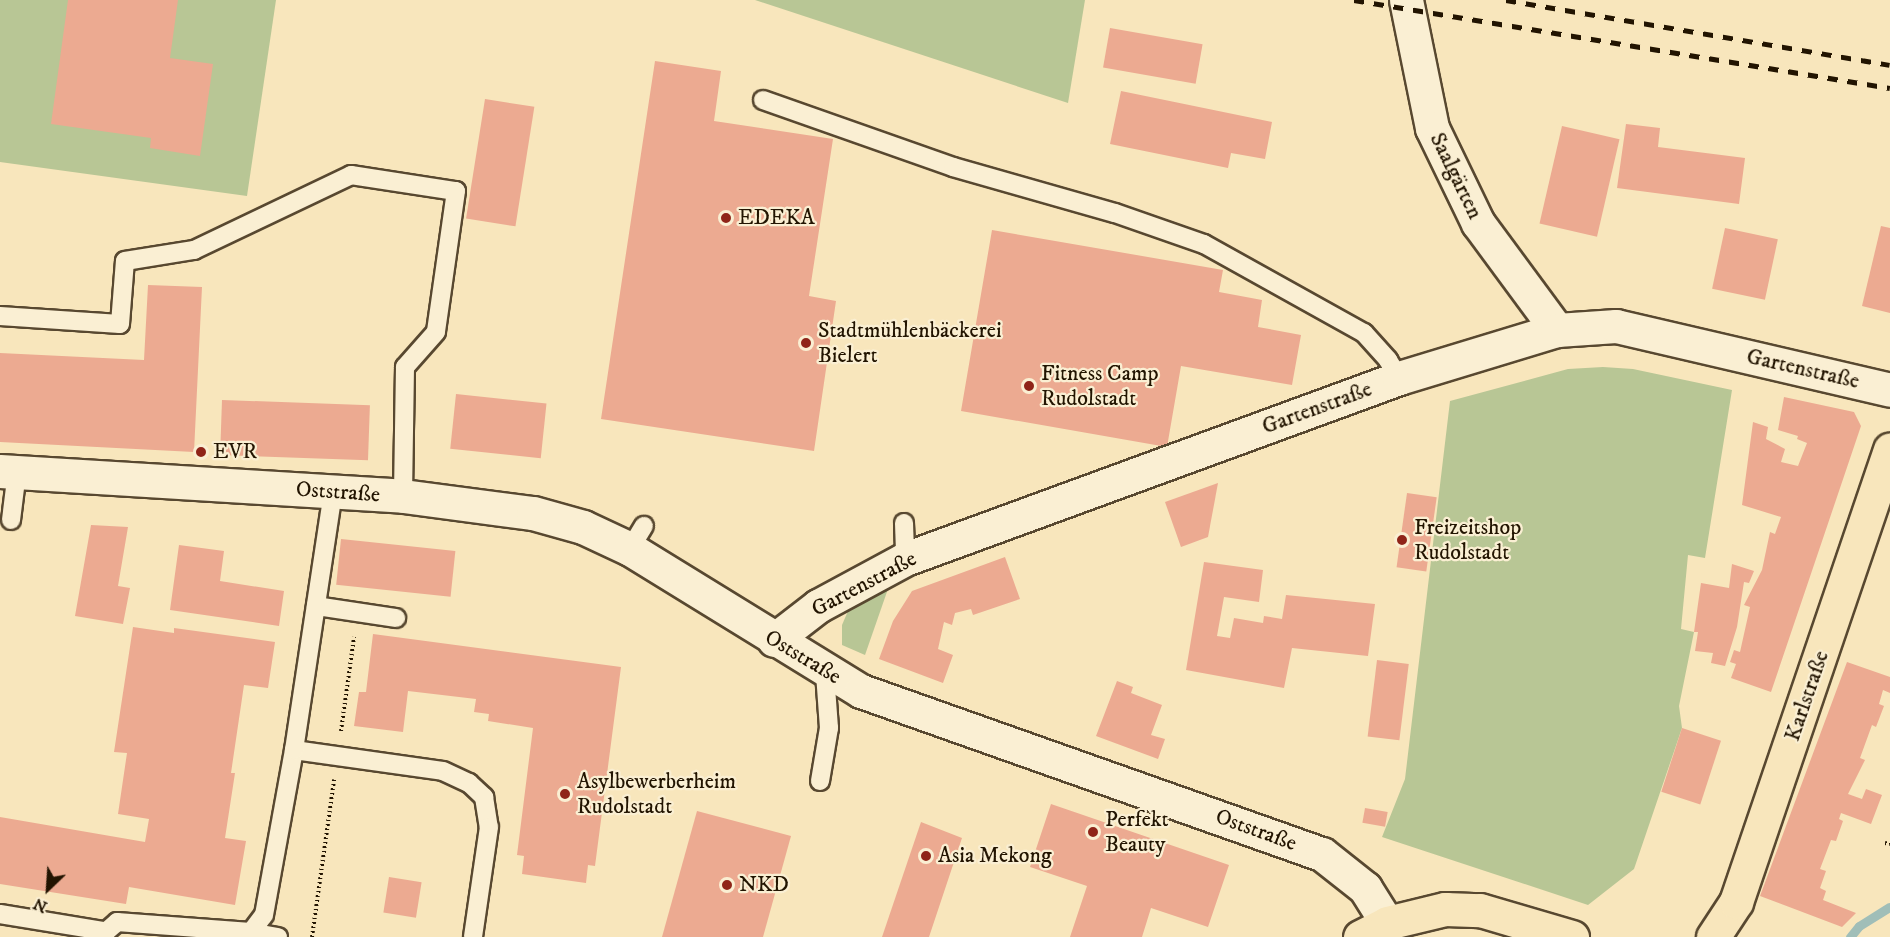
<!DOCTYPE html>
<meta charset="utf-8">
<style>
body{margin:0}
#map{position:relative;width:1890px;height:937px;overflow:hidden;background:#f8e6bc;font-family:"IM FELL DW Pica",serif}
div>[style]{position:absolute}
.green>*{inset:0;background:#b8c695}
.stream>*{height:9px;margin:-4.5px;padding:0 4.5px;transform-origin:4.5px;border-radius:4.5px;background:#a0beb8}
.building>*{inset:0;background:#ecaa91;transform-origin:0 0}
.path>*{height:4px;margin-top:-2px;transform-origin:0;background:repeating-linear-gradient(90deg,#221401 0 1.5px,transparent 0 4.5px)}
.roads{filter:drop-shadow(2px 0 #584830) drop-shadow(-2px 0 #584830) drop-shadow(0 2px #584830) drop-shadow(0 -2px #584830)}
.service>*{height:18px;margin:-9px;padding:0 9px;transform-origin:9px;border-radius:9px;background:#faefd3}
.minor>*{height:33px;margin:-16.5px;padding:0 16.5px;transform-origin:16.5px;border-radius:16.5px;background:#faefd3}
.secondary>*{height:33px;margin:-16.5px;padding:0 16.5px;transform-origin:16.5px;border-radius:16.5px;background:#faefd3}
.primary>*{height:33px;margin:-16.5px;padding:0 16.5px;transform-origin:16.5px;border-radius:16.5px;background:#f8e6bc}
.rail>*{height:4.5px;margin-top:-2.25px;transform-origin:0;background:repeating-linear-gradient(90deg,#221401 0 10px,transparent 0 20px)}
.dots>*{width:16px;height:16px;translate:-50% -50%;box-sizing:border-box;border:3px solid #faefd3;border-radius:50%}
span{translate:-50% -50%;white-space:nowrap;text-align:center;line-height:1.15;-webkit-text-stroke:4.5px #faefd3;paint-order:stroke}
.street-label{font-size:22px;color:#221401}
.poi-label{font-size:22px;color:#221401}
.left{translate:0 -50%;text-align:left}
.north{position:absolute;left:18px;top:859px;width:60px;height:60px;-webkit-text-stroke:4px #faefd3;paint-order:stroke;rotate:205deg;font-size:16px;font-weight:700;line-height:24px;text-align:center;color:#221401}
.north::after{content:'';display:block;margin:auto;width:21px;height:27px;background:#221401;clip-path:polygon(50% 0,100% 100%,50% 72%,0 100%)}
</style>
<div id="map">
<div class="green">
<div style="clip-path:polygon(0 0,276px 0,247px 196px,0 162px)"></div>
<div style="clip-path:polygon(755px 0,1085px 0,1068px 103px)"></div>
<div style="clip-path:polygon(1603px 367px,1633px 369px,1732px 390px,1705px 558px,1688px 555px,1681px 629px,1694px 632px,1679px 706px,1682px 728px,1634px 869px,1588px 905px,1382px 837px,1405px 779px,1450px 401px,1568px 369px)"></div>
<div style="clip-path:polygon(889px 586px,865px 655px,842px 645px,842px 625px,848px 611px)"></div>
</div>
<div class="stream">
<div style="left:1850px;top:937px;width:14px;rotate:-51deg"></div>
<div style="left:1859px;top:926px;width:36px;rotate:-32deg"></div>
</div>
<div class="building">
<div style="clip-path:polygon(68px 0,178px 0,170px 58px,213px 64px,200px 156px,150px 148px,151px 138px,51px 124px)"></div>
<div style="left:1110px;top:28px;width:94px;height:40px;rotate:10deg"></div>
<div style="clip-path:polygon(655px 61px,721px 71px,714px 121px,833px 139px,809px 296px,836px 301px,814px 451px,601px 419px)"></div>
<div style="clip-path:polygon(1121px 91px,1272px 122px,1265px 159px,1231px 153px,1228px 168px,1110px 144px)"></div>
<div style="left:485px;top:99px;width:50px;height:121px;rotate:9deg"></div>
<div style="clip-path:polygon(1626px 124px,1660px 128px,1658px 147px,1745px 158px,1739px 204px,1617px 188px)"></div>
<div style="left:1562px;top:126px;width:59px;height:100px;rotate:13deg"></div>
<div style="clip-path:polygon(1881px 226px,1890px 228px,1890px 313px,1862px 306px)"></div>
<div style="left:1725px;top:228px;width:54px;height:62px;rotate:12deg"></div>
<div style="clip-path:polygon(992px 230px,1223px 270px,1219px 292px,1262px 300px,1258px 327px,1301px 335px,1292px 385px,1181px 366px,1167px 447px,961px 411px)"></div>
<div style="clip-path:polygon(148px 285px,202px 287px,194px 452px,0 442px,0 353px,144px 360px)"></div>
<div style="left:456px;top:394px;width:91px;height:55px;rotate:6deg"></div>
<div style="clip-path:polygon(1784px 397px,1854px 412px,1861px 426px,1771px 692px,1731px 678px,1736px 664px,1730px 662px,1734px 650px,1740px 652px,1750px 607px,1744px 605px,1762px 570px,1770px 532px,1775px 534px,1781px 517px,1742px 505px,1753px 422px,1768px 427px,1766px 439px,1785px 449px,1781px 462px,1798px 466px,1807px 443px,1797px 439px,1798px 436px,1778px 430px)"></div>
<div style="left:222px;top:400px;width:148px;height:55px;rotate:2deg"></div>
<div style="clip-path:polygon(1218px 483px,1208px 537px,1181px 547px,1165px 502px)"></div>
<div style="left:1407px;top:493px;width:30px;height:75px;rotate:8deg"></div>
<div style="clip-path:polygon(91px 525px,128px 527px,118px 586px,130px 588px,123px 624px,75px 616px)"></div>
<div style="left:341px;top:539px;width:115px;height:46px;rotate:6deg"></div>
<div style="clip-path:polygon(179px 545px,224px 551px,220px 581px,284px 591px,279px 626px,170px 610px)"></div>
<div style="clip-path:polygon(1005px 557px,1020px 599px,973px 615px,971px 609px,955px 613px,952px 625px,944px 622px,938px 649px,953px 655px,943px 683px,879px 659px,893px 621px,912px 591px)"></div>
<div style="clip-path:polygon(1204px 562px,1263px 570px,1259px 602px,1224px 597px,1217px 636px,1230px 638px,1234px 618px,1263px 623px,1264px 616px,1282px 619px,1286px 595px,1375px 604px,1368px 656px,1292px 648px,1284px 688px,1186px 670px)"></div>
<div style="clip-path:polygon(1732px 564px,1754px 571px,1749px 583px,1744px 582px,1737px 627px,1725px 666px,1711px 663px,1713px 653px,1695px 651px,1698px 632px,1694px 632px,1701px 583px,1729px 588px)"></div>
<div style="clip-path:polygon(133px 627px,174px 633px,174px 628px,275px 642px,268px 688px,244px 685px,231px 773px,235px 773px,225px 838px,246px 841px,235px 905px,129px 887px,126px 904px,0 884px,0 817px,145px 842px,149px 819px,118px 814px,127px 753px,114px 752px)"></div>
<div style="clip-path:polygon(373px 634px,621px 667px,595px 866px,588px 865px,586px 883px,522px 874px,524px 856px,517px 855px,533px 728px,488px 721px,489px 714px,474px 712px,476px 699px,408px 691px,403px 732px,354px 726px,359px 692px,366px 692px)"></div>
<div style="left:1377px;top:660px;width:32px;height:77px;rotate:7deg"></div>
<div style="clip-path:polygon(1847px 662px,1890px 677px,1890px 693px,1883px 690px,1879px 704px,1884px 706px,1876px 727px,1872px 725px,1860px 758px,1865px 760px,1848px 794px,1862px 799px,1866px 789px,1882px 795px,1871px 824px,1841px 813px,1839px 819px,1843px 821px,1836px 841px,1831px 840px,1820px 869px,1826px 871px,1820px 888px,1826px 891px,1823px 900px,1856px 913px,1842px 927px,1760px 896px)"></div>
<div style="clip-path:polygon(1117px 681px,1133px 687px,1131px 693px,1162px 705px,1151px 735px,1165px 739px,1158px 759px,1096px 736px)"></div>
<div style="left:1682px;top:728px;width:41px;height:67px;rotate:18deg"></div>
<div style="clip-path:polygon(1051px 804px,1229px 865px,1208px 927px,1151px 908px,1142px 937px,1070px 937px,1087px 886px,1030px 867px)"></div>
<div style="left:1365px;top:808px;width:23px;height:15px;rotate:10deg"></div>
<div style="clip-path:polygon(697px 811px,791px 836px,763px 937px,662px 937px)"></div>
<div style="clip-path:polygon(921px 822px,962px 838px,929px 937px,882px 937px)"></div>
<div style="left:389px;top:877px;width:33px;height:36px;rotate:9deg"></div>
</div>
<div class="path">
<div style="left:341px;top:731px;width:95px;rotate:-82.1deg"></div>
<div style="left:1885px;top:843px;width:5px;rotate:11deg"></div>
<div style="left:312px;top:937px;width:159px;rotate:-82deg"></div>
</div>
<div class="roads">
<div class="service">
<div style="left:763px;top:100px;width:201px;rotate:19.4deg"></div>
<div style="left:953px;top:167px;width:168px;rotate:15.9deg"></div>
<div style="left:1115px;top:213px;width:94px;rotate:19.2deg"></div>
<div style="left:1204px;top:244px;width:183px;rotate:29.1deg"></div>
<div style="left:1364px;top:333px;width:36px;rotate:48deg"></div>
<div style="left:1388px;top:360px;width:21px;rotate:59deg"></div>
<div style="left:0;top:316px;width:120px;rotate:3.8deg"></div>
<div style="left:120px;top:324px;width:63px;rotate:-85.5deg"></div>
<div style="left:125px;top:261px;width:70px;rotate:-9.1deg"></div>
<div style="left:194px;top:250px;width:174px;rotate:-25.5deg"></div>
<div style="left:351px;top:175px;width:106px;rotate:8.7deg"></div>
<div style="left:456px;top:191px;width:142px;rotate:98.1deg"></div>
<div style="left:436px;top:332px;width:47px;rotate:131.5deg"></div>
<div style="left:405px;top:367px;width:129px;rotate:90.9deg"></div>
<div style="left:11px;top:520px;width:48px;rotate:-82.9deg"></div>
<div style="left:904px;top:523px;width:36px;rotate:88deg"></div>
<div style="left:630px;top:549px;width:27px;rotate:-59deg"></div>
<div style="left:316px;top:606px;width:81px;rotate:8.5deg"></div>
<div style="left:294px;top:750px;width:150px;rotate:8deg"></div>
<div style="left:443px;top:771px;width:29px;rotate:25deg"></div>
<div style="left:469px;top:783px;width:21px;rotate:43deg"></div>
<div style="left:484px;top:797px;width:30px;rotate:81deg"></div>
<div style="left:489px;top:827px;width:111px;rotate:98.3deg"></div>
<div style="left:820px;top:781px;width:54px;rotate:-80.4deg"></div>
<div style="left:829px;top:728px;width:55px;rotate:-94.2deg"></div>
<div style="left:0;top:914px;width:104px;rotate:9.4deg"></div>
<div style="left:100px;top:937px;width:23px;rotate:-41deg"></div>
<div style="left:117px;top:922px;width:134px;rotate:4.3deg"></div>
<div style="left:251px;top:932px;width:5px;rotate:101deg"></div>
<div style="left:278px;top:937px;width:27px;rotate:-170deg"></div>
<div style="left:251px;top:932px;width:21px;rotate:-53deg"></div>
<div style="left:264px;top:915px;width:168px;rotate:-79.7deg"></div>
<div style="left:294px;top:750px;width:261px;rotate:-81.4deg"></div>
</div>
<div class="minor">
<div style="left:1406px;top:0;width:131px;rotate:78.5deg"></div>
<div style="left:1432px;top:128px;width:106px;rotate:64.2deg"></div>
<div style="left:1478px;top:223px;width:133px;rotate:53.6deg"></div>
</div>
<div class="secondary">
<div style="left:0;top:471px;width:404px;rotate:3.5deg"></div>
<div style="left:403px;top:496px;width:131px;rotate:7.5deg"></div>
<div style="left:533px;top:513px;width:52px;rotate:15.6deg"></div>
<div style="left:583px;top:527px;width:52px;rotate:25.1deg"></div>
<div style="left:630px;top:549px;width:271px;rotate:31.6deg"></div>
<div style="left:861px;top:691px;width:489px;rotate:19.5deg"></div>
<div style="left:1322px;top:854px;width:55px;rotate:38.3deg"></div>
<div style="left:1365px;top:888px;width:41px;rotate:57.8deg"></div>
<div style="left:774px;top:640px;width:56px;rotate:-37.7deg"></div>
<div style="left:818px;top:606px;width:99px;rotate:-28.4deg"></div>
<div style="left:905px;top:559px;width:526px;rotate:-20.12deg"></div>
<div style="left:1399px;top:378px;width:165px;rotate:-16.9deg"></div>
<div style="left:1557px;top:330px;width:59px;rotate:-3.9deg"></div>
<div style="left:1616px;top:326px;width:281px;rotate:13.1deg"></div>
</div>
<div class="primary">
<div style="left:1360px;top:937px;width:30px;rotate:-27deg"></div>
<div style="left:1387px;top:923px;width:60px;rotate:-13.6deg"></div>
<div style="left:1445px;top:909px;width:35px;rotate:2deg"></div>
<div style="left:1480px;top:910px;width:96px;rotate:16.4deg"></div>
<div style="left:1713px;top:937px;width:42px;rotate:-56.7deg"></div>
<div style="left:1736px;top:902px;width:478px;rotate:-71.2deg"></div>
</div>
</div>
<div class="rail">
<div style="left:1354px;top:0;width:543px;rotate:9.32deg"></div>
<div style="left:1506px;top:0;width:389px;rotate:9.6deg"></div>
</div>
<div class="dots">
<div style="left:726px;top:218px;background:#8f2418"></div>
<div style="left:806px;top:343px;background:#8f2418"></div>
<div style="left:1029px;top:386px;background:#8f2418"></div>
<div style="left:201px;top:452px;background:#8f2418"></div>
<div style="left:1402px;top:540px;background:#8f2418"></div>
<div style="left:565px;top:794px;background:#8f2418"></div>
<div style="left:1093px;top:832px;background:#8f2418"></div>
<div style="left:926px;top:856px;background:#8f2418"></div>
<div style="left:727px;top:885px;background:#8f2418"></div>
</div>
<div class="street-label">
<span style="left:1456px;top:176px;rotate:64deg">Saalgärten</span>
<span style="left:1803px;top:369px;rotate:13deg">Gartenstraße</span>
<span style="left:1317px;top:408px;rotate:-20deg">Gartenstraße</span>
<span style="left:338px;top:492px;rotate:4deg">Oststraße</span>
<span style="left:864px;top:584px;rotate:-28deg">Gartenstraße</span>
<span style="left:803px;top:657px;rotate:31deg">Oststraße</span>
<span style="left:1807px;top:696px;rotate:-71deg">Karlstraße</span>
<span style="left:1256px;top:830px;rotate:20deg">Oststraße</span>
</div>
<div class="poi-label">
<span class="left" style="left:738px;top:218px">EDEKA</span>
<span class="left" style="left:818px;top:343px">Stadtmühlenbäckerei<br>Bielert</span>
<span class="left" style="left:1041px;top:386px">Fitness Camp<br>Rudolstadt</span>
<span class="left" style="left:213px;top:452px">EVR</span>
<span class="left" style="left:1414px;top:540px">Freizeitshop<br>Rudolstadt</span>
<span class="left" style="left:577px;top:794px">Asylbewerberheim<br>Rudolstadt</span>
<span class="left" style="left:1105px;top:832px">Perfekt<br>Beauty</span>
<span class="left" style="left:938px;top:856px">Asia Mekong</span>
<span class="left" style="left:739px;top:885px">NKD</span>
</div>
<div class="north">N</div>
</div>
